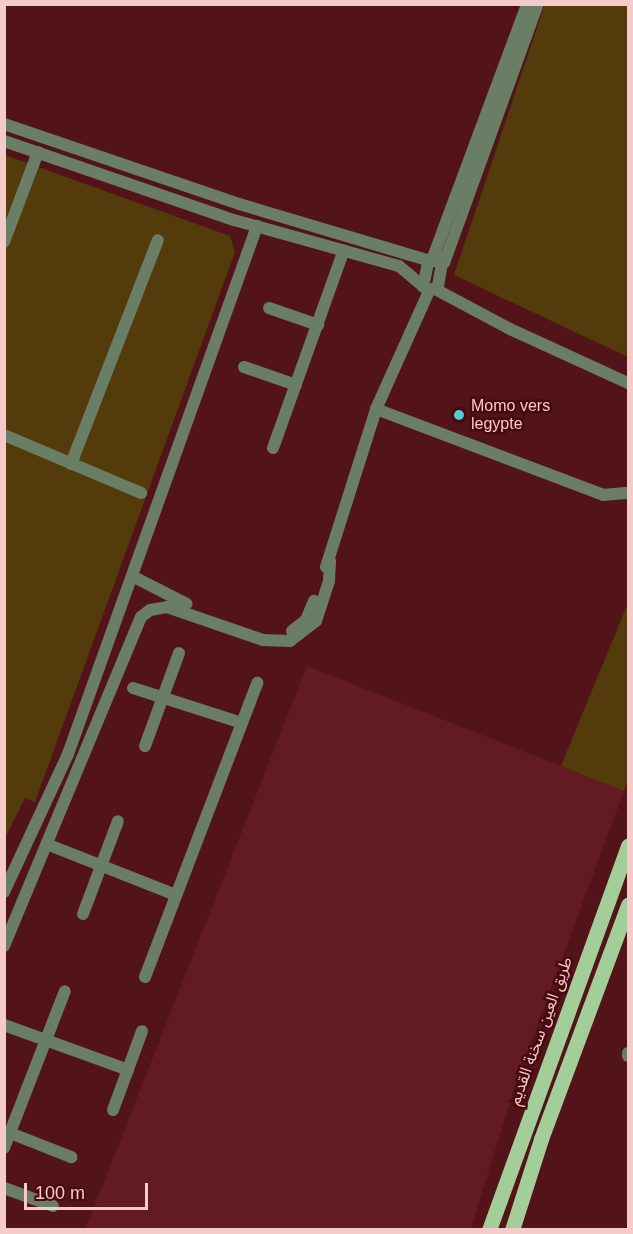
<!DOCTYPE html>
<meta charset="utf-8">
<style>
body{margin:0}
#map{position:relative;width:633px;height:1234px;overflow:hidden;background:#531419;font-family:Arial,"Noto Sans Arabic",sans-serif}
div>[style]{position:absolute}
.built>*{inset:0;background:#621c21}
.green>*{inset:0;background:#533b0b}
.minor>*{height:12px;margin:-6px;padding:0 6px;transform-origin:6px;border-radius:6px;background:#697e65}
.major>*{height:15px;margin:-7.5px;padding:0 7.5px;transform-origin:7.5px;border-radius:7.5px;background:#a3ce9a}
.dots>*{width:16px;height:16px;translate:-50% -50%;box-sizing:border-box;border:3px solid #470810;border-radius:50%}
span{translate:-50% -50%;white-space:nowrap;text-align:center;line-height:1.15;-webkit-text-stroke:5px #470810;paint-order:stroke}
.poi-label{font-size:16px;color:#f4cbca}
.left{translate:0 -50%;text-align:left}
.street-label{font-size:16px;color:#f4cbca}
.frame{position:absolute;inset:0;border:6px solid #f4cbca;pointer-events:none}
.scale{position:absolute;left:24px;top:1183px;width:124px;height:27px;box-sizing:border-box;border:3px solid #f4cbca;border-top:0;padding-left:8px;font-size:18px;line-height:21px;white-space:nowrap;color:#f4cbca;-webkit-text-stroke:4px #470810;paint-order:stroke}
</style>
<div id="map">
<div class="built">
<div style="clip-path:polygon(307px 666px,624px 791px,515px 1085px,471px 1229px,85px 1230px)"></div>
</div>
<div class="green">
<div style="clip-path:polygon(545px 4px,628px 5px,628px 357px,454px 275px)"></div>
<div style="clip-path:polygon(5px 155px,230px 236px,235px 252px,35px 802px,25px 798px,5px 838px)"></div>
<div style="clip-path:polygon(628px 603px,628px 780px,624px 791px,561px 766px)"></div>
</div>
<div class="minor">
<div style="left:4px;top:124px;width:248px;rotate:18.8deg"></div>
<div style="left:239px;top:204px;width:199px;rotate:16.6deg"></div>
<div style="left:4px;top:141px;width:243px;rotate:19deg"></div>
<div style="left:234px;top:220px;width:171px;rotate:15.6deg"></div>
<div style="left:399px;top:266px;width:39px;rotate:40deg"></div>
<div style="left:429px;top:291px;width:10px;rotate:-29deg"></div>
<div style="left:438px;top:286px;width:28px;rotate:-80deg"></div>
<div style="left:443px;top:258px;width:16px;rotate:162deg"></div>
<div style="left:428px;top:263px;width:24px;rotate:102deg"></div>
<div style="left:4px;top:242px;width:96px;rotate:-69.3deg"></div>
<div style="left:432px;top:260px;width:273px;rotate:-69.6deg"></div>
<div style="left:444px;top:263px;width:276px;rotate:-70.1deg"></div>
<div style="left:435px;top:289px;width:85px;rotate:28.1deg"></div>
<div style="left:510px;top:329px;width:130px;rotate:24.6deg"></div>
<div style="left:269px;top:308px;width:52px;rotate:19.1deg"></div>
<div style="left:244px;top:367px;width:55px;rotate:19.1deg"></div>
<div style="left:376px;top:409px;width:243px;rotate:20.7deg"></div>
<div style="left:603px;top:495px;width:25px;rotate:-5deg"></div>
<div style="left:4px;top:435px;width:149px;rotate:22.9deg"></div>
<div style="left:273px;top:448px;width:210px;rotate:-70.3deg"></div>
<div style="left:71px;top:464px;width:240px;rotate:-68.8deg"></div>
<div style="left:326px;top:567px;width:166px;rotate:-72.4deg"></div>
<div style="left:376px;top:409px;width:129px;rotate:-65.8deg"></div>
<div style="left:134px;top:577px;width:59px;rotate:27deg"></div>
<div style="left:292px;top:631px;width:18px;rotate:-38deg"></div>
<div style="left:306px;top:620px;width:21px;rotate:-67deg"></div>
<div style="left:133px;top:688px;width:114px;rotate:17.8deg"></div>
<div style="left:145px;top:746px;width:99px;rotate:-69.9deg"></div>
<div style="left:49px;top:845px;width:136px;rotate:21.5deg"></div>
<div style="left:4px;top:892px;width:152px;rotate:-65.1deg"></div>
<div style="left:68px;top:754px;width:561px;rotate:-70.3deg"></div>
<div style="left:83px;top:914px;width:99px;rotate:-69.4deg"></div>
<div style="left:4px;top:946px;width:356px;rotate:-67.4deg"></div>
<div style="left:141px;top:617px;width:11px;rotate:-38deg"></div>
<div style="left:150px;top:610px;width:17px;rotate:-10deg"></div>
<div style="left:167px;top:607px;width:102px;rotate:19deg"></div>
<div style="left:263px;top:640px;width:27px;rotate:2deg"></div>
<div style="left:290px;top:641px;width:33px;rotate:-38deg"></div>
<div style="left:316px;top:621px;width:42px;rotate:-72deg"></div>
<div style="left:329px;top:581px;width:20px;rotate:-87deg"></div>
<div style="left:145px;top:977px;width:315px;rotate:-69.1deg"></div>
<div style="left:4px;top:1025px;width:132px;rotate:19.9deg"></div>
<div style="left:628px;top:1053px;width:3px;rotate:90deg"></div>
<div style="left:113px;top:1110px;width:84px;rotate:-69.8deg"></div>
<div style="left:10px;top:1133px;width:66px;rotate:21.5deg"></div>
<div style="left:4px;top:1148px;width:168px;rotate:-68.8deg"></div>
<div style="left:4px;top:1188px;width:52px;rotate:20.2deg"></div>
</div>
<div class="major">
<div style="left:489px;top:1230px;width:409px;rotate:-70.1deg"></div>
<div style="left:512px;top:1230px;width:96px;rotate:-72.3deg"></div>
<div style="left:541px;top:1139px;width:250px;rotate:-69.6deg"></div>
</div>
<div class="dots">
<div style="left:459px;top:415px;background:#51ccd3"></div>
</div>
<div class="poi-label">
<span class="left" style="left:471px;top:415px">Momo vers<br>legypte</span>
</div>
<div class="street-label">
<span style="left:541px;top:1031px;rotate:-70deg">طريق العين سخنة القديم</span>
</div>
<div class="frame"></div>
<div class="scale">100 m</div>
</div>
